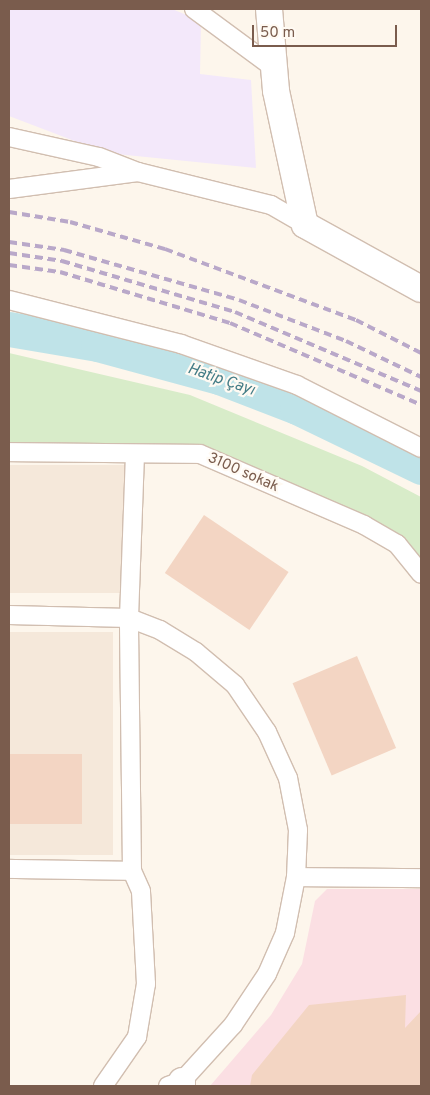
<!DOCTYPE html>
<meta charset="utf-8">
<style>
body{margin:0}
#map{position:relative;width:430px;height:1095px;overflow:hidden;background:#fdf6ec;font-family:Overpass,sans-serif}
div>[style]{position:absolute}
.residential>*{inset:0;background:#f5e8da;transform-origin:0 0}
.education>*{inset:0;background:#f3e8fa}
.medical>*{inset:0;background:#fbdfe3}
.green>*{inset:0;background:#d8ecc9}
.river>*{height:35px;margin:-17.5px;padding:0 17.5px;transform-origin:17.5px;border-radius:17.5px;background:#bfe3e8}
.building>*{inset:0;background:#f3d5c3;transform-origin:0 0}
.roads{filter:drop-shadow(1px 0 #d1beb0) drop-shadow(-1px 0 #d1beb0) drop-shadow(0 1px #d1beb0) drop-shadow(0 -1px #d1beb0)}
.street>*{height:18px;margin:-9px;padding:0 9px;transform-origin:9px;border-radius:9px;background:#fff}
.secondary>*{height:26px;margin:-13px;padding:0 13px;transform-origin:13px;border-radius:13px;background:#fff}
.rail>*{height:4px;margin-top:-2px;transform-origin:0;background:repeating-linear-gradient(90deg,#b9a8c9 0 8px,transparent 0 13px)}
span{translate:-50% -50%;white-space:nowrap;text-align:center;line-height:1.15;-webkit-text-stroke:4.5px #fffaf3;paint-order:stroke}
.street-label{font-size:15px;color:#7a5c4d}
.water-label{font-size:16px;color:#437c86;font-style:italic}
.frame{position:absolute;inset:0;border:10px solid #7a5c4d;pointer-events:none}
.scale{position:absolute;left:252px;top:25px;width:145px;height:22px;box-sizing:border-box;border:2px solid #7a5c4d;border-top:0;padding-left:6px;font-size:15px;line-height:18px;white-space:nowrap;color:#7a5c4d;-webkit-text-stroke:4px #fffaf3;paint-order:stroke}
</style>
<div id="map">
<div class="residential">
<div style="left:9px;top:465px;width:116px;height:128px"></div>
<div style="left:9px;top:632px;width:104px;height:223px"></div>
</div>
<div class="education">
<div style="clip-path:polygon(9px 9px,172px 9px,201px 21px,200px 74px,251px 80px,256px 168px,106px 153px,9px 116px)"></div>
</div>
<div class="medical">
<div style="clip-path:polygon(327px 889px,421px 889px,421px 1086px,210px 1086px,271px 1015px,302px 964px,315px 901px)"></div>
</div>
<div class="green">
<div style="clip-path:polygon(9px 353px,190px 395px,362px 466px,421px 497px,421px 560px,401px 536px,235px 459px,200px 447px,9px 445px)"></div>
</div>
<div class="river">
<div style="left:9px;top:329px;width:90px;rotate:9.6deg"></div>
<div style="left:98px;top:344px;width:125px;rotate:15.3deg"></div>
<div style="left:219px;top:377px;width:84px;rotate:21deg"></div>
<div style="left:297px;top:407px;width:138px;rotate:25.8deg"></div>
</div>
<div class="building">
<div style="left:204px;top:515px;width:102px;height:70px;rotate:34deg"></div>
<div style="left:357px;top:656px;width:100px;height:70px;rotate:67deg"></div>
<div style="left:9px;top:754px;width:73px;height:70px"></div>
<div style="clip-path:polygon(406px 995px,405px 1028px,421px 1011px,421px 1086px,250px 1086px,252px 1075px,309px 1005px)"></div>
</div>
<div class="roads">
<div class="street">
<div style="left:194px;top:9px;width:99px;rotate:36.4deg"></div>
<div style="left:9px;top:137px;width:92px;rotate:12.5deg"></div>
<div style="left:99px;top:157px;width:42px;rotate:21deg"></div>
<div style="left:9px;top:189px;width:130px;rotate:-7.5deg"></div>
<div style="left:138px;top:172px;width:137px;rotate:13.9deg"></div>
<div style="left:271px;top:205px;width:39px;rotate:30deg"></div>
<div style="left:9px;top:300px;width:178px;rotate:14.3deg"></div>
<div style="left:181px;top:344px;width:123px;rotate:19.5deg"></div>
<div style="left:297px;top:385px;width:139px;rotate:26.9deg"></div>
<div style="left:9px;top:452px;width:191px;rotate:0.6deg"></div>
<div style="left:200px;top:454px;width:179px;rotate:23.4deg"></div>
<div style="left:364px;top:525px;width:38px;rotate:30deg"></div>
<div style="left:397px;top:544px;width:38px;rotate:51deg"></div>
<div style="left:9px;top:615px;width:120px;rotate:1.4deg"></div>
<div style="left:129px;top:618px;width:33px;rotate:21deg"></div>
<div style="left:160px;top:630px;width:42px;rotate:31.4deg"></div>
<div style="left:196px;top:652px;width:51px;rotate:40.2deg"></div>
<div style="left:235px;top:685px;width:57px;rotate:55.8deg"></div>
<div style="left:267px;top:732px;width:51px;rotate:65.5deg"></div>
<div style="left:288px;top:778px;width:53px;rotate:79.1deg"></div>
<div style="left:298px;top:830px;width:47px;rotate:92.4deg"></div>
<div style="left:9px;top:869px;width:123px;rotate:0.9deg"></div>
<div style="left:103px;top:1086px;width:60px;rotate:-55.2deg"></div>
<div style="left:137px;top:1037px;width:54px;rotate:-80.4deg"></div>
<div style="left:146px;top:984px;width:93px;rotate:-93.1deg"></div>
<div style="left:141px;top:891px;width:22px;rotate:-114deg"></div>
<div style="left:132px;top:871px;width:253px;rotate:-90.7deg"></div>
<div style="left:129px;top:618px;width:164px;rotate:-87.9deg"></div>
<div style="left:168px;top:1086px;width:15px;rotate:-20deg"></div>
<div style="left:182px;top:1081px;width:76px;rotate:-47.7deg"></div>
<div style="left:233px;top:1025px;width:61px;rotate:-56.3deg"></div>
<div style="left:267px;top:974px;width:45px;rotate:-66.3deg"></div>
<div style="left:285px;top:933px;width:57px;rotate:-78.9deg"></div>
<div style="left:296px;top:877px;width:125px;rotate:0.5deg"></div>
</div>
<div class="secondary">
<div style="left:269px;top:9px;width:82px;rotate:85.1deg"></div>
<div style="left:276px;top:91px;width:137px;rotate:77.8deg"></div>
<div style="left:305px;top:225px;width:132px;rotate:28.9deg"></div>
<div style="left:182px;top:1081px;width:5px;rotate:90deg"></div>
</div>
</div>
<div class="rail">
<div style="left:9px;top:212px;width:62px;rotate:9.3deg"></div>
<div style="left:70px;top:222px;width:99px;rotate:15.9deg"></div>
<div style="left:165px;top:249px;width:204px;rotate:20.4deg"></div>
<div style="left:356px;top:320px;width:73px;rotate:26.9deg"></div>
<div style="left:9px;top:242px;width:56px;rotate:8.3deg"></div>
<div style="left:64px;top:250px;width:182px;rotate:15.9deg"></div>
<div style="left:239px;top:300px;width:115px;rotate:21deg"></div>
<div style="left:346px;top:341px;width:83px;rotate:25.6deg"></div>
<div style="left:9px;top:253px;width:54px;rotate:8.6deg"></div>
<div style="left:62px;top:261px;width:180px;rotate:16.4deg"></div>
<div style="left:235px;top:312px;width:202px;rotate:23deg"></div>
<div style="left:9px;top:265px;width:51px;rotate:7.8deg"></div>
<div style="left:60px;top:272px;width:177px;rotate:16.7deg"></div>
<div style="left:230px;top:323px;width:208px;rotate:23.2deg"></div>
</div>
<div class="street-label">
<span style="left:243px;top:473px;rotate:24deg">3100 sokak</span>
</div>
<div class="water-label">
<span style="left:221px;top:380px;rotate:19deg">Hatip Çayı</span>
</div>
<div class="frame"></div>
<div class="scale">50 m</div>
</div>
